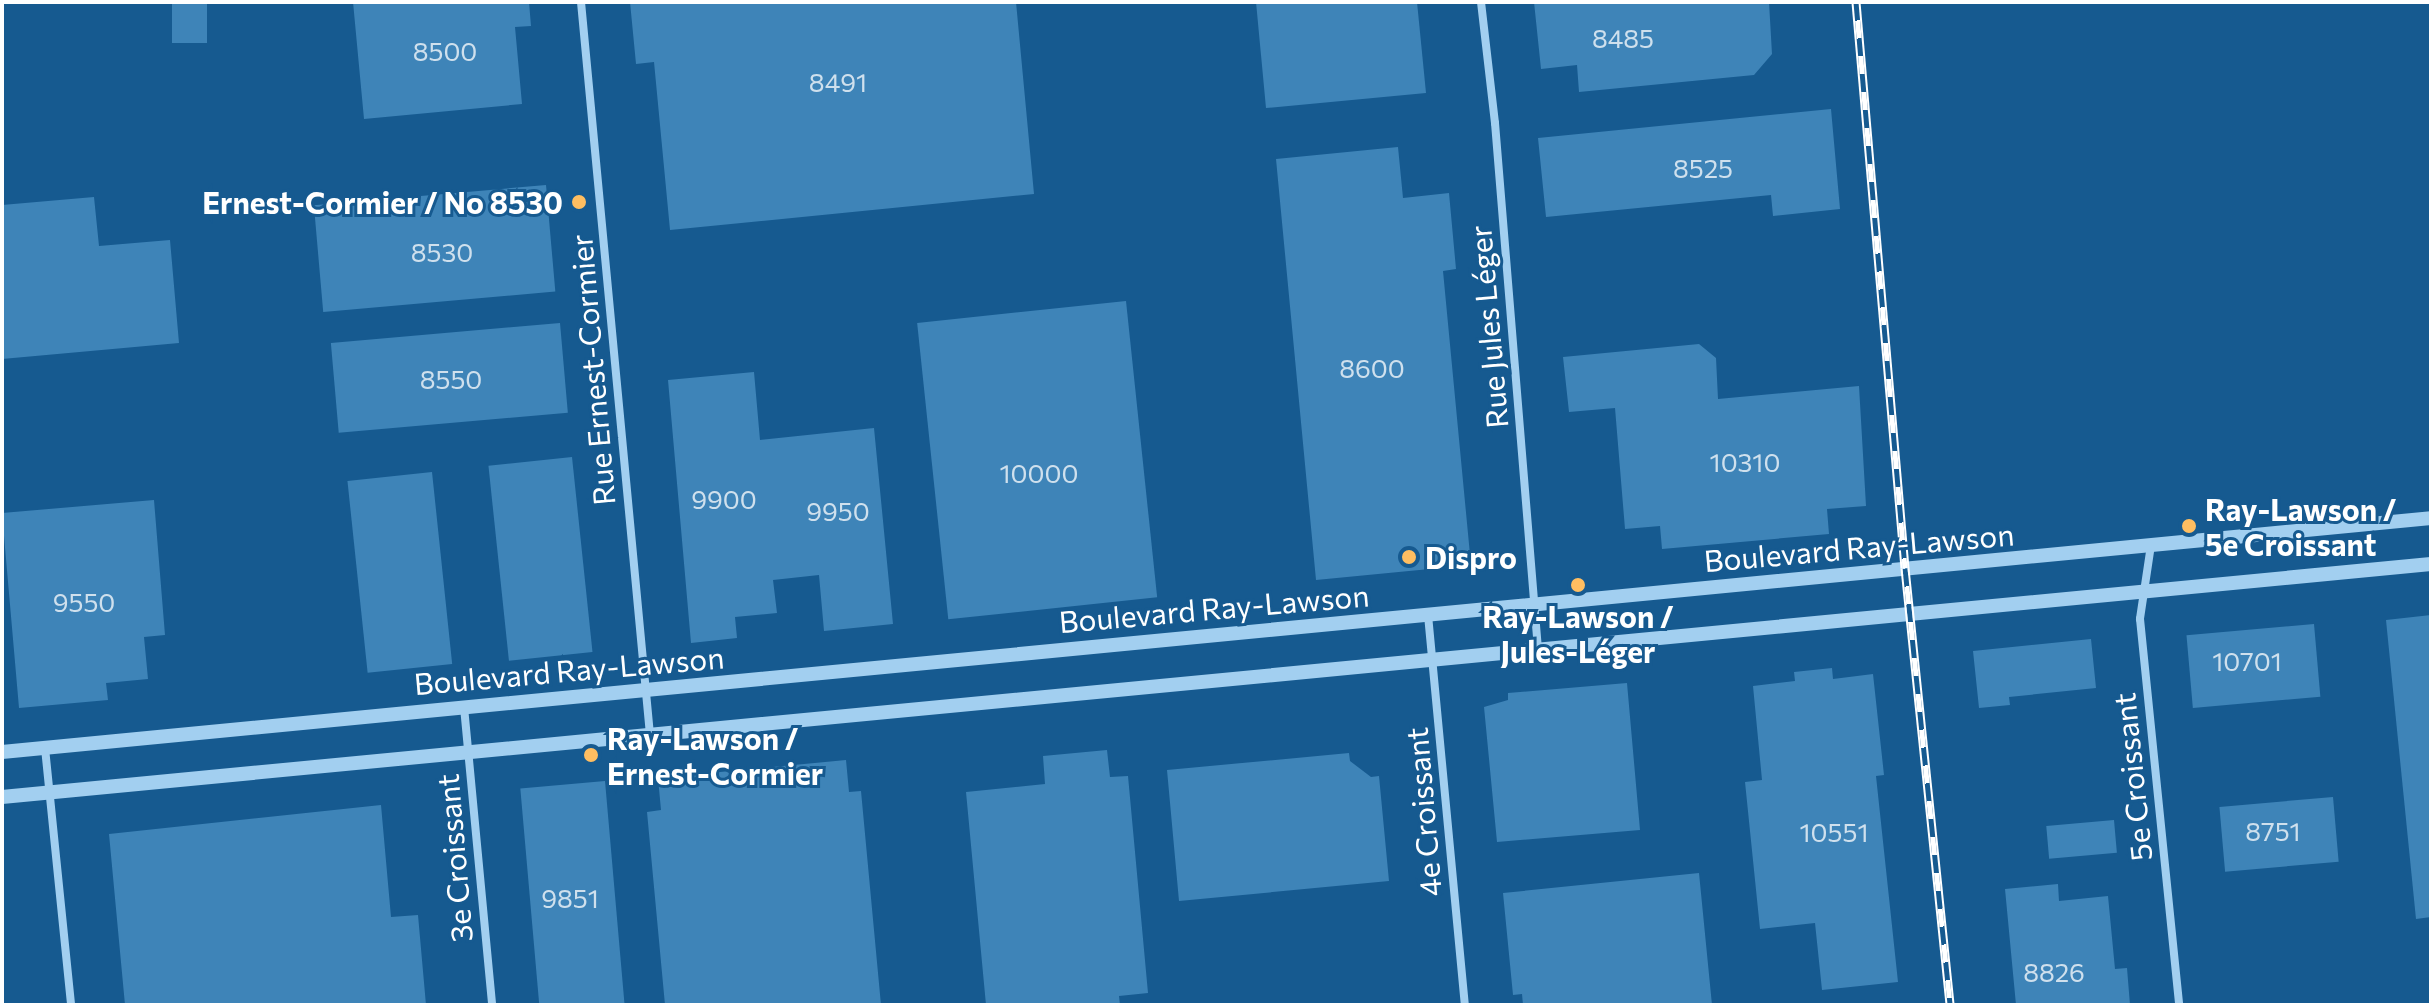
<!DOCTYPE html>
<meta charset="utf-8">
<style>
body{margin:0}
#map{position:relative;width:2433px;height:1007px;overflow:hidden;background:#165a90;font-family:Commissioner,sans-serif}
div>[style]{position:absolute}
.building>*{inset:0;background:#3e84b8;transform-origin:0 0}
.minor>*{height:8px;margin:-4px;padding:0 4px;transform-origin:4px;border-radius:4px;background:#a2cff0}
.tertiary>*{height:14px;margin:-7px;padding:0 7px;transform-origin:7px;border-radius:7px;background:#a2cff0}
.rail>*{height:9px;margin-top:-4.5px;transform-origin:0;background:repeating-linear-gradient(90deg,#165a90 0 18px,#fff 0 36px);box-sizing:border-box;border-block:2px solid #fff}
.dots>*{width:22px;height:22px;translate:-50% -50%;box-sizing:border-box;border:4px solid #165a90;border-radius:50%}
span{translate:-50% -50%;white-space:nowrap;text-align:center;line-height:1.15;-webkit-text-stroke:6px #165a90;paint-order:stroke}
.number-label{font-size:26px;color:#cfe0ed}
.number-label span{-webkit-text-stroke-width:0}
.poi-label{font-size:30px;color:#fff;font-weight:700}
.right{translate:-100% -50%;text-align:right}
.left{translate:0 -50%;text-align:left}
.street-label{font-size:30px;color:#fff}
.frame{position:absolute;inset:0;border:4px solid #fff;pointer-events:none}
</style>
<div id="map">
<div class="building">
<div style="left:172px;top:2px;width:35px;height:41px"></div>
<div style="clip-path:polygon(353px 2px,529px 2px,531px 26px,515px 27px,522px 104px,364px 119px)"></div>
<div style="clip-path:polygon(630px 2px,1016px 2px,1034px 194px,670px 230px,654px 62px,636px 64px)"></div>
<div style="clip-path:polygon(1256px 2px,1417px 2px,1426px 93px,1266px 108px)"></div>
<div style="clip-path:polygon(1534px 2px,1769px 2px,1772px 54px,1754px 75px,1579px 92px,1577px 65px,1541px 69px)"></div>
<div style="clip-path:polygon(1831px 109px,1840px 209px,1773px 216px,1771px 195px,1546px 217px,1538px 138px)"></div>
<div style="clip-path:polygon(1398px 147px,1403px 198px,1449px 193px,1456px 269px,1443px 271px,1471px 565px,1316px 580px,1276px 159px)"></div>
<div style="left:546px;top:185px;width:107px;height:233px;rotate:85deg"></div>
<div style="clip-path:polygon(94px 197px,99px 246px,170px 240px,179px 343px,2px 359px,2px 205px)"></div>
<div style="left:1126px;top:301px;width:298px;height:210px;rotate:84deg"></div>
<div style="left:560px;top:323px;width:90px;height:230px;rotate:85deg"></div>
<div style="clip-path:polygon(1699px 344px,1716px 358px,1718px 399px,1859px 386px,1866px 506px,1827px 509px,1829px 534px,1662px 549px,1660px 526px,1625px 529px,1615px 408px,1569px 412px,1563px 357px)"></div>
<div style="clip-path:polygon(754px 372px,760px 440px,874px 428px,893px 624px,824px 631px,819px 575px,773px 580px,777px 613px,735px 617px,737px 638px,691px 643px,668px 380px)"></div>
<div style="left:572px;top:457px;width:196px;height:84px;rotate:84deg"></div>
<div style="left:432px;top:472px;width:193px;height:85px;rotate:84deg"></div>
<div style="clip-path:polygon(154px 500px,165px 635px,144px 637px,148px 679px,106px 683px,108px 700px,19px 708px,2px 513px)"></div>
<div style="clip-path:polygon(2431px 615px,2431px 917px,2416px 919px,2386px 620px)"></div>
<div style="left:2314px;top:624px;width:73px;height:128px;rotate:85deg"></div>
<div style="clip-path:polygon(2091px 639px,2096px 688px,2009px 697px,2010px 705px,1979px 708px,1973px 651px)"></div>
<div style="clip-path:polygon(1832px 668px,1833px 679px,1873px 674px,1884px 775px,1876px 776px,1898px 982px,1822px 990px,1815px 923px,1760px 929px,1745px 782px,1762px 780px,1753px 686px,1795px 681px,1794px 672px)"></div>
<div style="clip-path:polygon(1627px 683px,1640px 830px,1497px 842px,1484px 707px,1508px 700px,1508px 693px)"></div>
<div style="clip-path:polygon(1107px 750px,1110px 777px,1128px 776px,1148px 993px,1119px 996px,1120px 1005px,986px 1005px,966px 792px,1045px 784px,1043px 756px)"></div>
<div style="clip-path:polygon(1349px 753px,1350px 761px,1371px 777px,1379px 776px,1389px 881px,1179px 901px,1167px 770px)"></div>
<div style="clip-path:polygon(846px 760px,849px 792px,861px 791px,881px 1005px,665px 1005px,647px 812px,661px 810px,658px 778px)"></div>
<div style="left:605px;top:781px;width:225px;height:85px;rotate:85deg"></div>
<div style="left:2333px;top:797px;width:65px;height:114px;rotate:85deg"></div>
<div style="clip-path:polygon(381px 805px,391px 917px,418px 915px,426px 1005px,125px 1005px,109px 834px)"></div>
<div style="left:2114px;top:820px;width:33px;height:68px;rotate:85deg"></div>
<div style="clip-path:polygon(1699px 873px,1712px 1005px,1523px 1005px,1522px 994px,1513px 995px,1503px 893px)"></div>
<div style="clip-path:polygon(2058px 884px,2059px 901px,2108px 896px,2115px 969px,2127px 968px,2130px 1005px,2016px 1005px,2005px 889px)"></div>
</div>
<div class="minor">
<div style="left:581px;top:2px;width:735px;rotate:84.62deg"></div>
<div style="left:1481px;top:2px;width:122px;rotate:83.4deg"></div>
<div style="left:1495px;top:123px;width:528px;rotate:85.33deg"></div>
<div style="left:2151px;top:545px;width:75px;rotate:98.5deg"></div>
<div style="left:2140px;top:619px;width:388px;rotate:84.2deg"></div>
<div style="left:1428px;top:615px;width:392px;rotate:84.6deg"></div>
<div style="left:464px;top:707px;width:299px;rotate:84.6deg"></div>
<div style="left:45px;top:748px;width:258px;rotate:84.2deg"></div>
</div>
<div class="tertiary">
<div style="left:2px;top:752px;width:2440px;rotate:-5.5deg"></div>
<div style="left:2px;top:797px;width:2440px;rotate:-5.48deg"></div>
</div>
<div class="rail">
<div style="left:1856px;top:2px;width:568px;rotate:85.05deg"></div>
<div style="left:1905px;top:568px;width:439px;rotate:84.1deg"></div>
</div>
<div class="dots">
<div style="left:579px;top:202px;background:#ffbe61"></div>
<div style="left:2189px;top:526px;background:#ffbe61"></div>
<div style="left:1409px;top:557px;background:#ffbe61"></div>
<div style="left:1578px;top:585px;background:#ffbe61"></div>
<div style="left:591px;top:755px;background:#ffbe61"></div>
</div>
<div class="number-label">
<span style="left:1623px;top:38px">8485</span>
<span style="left:445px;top:51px">8500</span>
<span style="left:838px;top:82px">8491</span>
<span style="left:1703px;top:168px">8525</span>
<span style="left:442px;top:252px">8530</span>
<span style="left:1372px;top:368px">8600</span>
<span style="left:451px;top:379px">8550</span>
<span style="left:1745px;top:462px">10310</span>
<span style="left:1039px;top:473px">10000</span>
<span style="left:724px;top:499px">9900</span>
<span style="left:838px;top:511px">9950</span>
<span style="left:84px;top:602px">9550</span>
<span style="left:2247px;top:661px">10701</span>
<span style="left:2273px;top:831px">8751</span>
<span style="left:1834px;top:832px">10551</span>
<span style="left:570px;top:898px">9851</span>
<span style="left:2054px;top:972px">8826</span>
</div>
<div class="poi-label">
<span class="right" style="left:563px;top:202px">Ernest-Cormier / No 8530</span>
<span class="left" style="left:2205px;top:526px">Ray-Lawson /<br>5e Croissant</span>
<span class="left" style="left:1425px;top:557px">Dispro</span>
<span style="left:1578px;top:633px">Ray-Lawson /<br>Jules-Léger</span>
<span class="left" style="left:607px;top:755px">Ray-Lawson /<br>Ernest-Cormier</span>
</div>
<div class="street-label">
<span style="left:1488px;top:327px;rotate:-95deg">Rue Jules Léger</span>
<span style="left:592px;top:370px;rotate:-95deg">Rue Ernest-Cormier</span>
<span style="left:1859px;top:547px;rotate:-5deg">Boulevard Ray-Lawson</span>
<span style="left:1214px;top:608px;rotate:-5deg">Boulevard Ray-Lawson</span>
<span style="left:569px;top:670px;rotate:-5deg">Boulevard Ray-Lawson</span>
<span style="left:2132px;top:777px;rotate:-96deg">5e Croissant</span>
<span style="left:1423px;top:812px;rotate:-95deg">4e Croissant</span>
<span style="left:454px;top:858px;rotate:-95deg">3e Croissant</span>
</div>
<div class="frame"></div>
</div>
